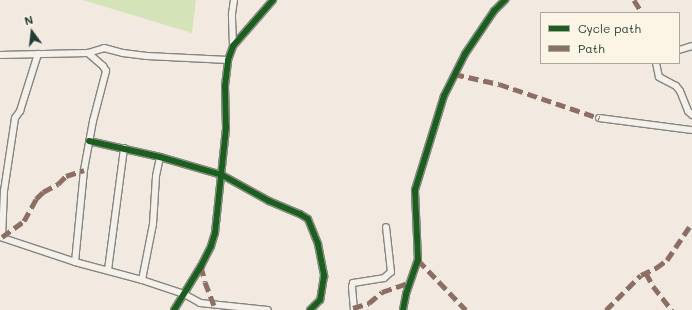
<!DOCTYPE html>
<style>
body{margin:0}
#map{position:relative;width:692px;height:310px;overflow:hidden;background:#f2e9e1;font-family:Mali,sans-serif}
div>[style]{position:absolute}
.green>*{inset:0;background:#d5e3b8}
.roads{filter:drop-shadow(1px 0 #838580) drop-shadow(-1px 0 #838580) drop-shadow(0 1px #838580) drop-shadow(0 -1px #838580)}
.street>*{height:6px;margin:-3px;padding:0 3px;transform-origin:3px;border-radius:3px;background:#f5f1ea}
.quiet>*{height:5px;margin-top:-2.5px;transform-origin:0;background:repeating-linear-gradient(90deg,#8d6e63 0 10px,transparent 0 15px)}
.cycleway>*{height:6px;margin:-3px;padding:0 3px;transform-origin:3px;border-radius:3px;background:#1b5e20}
span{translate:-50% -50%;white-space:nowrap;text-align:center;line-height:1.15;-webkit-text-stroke:3px #fcf5e5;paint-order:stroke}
.legend{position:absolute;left:540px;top:12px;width:140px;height:52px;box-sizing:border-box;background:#fcf5e5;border:1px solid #a4ab9e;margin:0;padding:5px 7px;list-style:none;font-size:12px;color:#1f3d34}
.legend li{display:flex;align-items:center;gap:8px;height:20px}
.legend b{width:20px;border:1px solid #a4ab9e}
.north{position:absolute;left:12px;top:12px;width:40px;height:40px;-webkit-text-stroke:3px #fcf5e5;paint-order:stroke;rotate:345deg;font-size:11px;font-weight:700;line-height:16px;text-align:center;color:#1f3d34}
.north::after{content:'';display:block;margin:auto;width:14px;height:18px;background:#1f3d34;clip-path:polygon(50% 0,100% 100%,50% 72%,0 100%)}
</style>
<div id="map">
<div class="green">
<div style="clip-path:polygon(83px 0,196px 0,192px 33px)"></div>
</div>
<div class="roads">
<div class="street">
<div style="left:233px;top:46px;width:32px;rotate:-92deg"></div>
<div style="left:232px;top:14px;width:14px;rotate:-82deg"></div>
<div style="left:679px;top:50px;width:14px;rotate:-17deg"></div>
<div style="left:0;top:55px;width:88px;rotate:-1.3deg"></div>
<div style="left:88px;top:53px;width:17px;rotate:-17deg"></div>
<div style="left:104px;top:48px;width:20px;rotate:15deg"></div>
<div style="left:123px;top:53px;width:24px;rotate:7deg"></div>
<div style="left:147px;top:56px;width:81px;rotate:2.8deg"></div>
<div style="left:656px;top:63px;width:14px;rotate:78deg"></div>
<div style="left:659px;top:77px;width:19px;rotate:28deg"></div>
<div style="left:676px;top:86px;width:6px;rotate:51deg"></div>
<div style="left:680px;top:91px;width:22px;rotate:68deg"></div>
<div style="left:688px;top:111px;width:6px;rotate:45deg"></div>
<div style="left:599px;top:118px;width:94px;rotate:7.4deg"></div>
<div style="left:89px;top:141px;width:73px;rotate:12.7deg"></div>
<div style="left:160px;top:157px;width:65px;rotate:16.2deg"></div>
<div style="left:222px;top:175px;width:54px;rotate:29deg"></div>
<div style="left:269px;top:201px;width:34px;rotate:23deg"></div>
<div style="left:300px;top:214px;width:9px;rotate:32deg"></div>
<div style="left:308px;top:219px;width:27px;rotate:68deg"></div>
<div style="left:318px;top:244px;width:33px;rotate:79deg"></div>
<div style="left:324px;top:276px;width:24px;rotate:99deg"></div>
<div style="left:320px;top:300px;width:14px;rotate:135deg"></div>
<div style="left:0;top:237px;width:79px;rotate:18.4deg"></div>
<div style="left:75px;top:262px;width:69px;rotate:15deg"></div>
<div style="left:142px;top:280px;width:44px;rotate:18.4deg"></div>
<div style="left:184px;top:294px;width:18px;rotate:29deg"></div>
<div style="left:200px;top:303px;width:68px;rotate:5.9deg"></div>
<div style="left:2px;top:237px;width:46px;rotate:-87.5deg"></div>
<div style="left:4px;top:191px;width:74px;rotate:-81.4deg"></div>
<div style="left:15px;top:118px;width:9px;rotate:-54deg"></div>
<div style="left:20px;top:111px;width:60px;rotate:-72.5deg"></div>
<div style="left:75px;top:262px;width:92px;rotate:-84.4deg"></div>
<div style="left:84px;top:170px;width:50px;rotate:-79.6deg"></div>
<div style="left:93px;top:121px;width:52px;rotate:-75.4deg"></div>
<div style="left:106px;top:71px;width:6px;rotate:-121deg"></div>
<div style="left:103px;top:66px;width:20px;rotate:-139deg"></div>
<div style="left:108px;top:270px;width:123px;rotate:-82.5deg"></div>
<div style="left:142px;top:280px;width:57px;rotate:-78.9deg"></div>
<div style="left:153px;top:224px;width:48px;rotate:-86.4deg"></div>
<div style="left:156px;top:176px;width:19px;rotate:-78deg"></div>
<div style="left:174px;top:310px;width:52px;rotate:-58.5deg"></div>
<div style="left:201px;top:266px;width:22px;rotate:-63deg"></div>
<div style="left:211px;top:246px;width:14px;rotate:-73deg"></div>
<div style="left:215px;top:233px;width:106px;rotate:-84deg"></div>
<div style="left:226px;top:128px;width:42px;rotate:-91.4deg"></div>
<div style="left:225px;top:86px;width:26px;rotate:-83deg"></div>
<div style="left:228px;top:60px;width:15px;rotate:-70deg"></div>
<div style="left:233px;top:46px;width:61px;rotate:-49deg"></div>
<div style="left:354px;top:310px;width:23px;rotate:-95deg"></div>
<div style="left:352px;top:287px;width:4px;rotate:-76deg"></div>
<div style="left:353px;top:283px;width:31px;rotate:-9deg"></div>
<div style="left:384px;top:278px;width:9px;rotate:-41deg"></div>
<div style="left:391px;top:272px;width:45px;rotate:-96.3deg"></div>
<div style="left:403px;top:310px;width:16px;rotate:-79deg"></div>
<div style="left:406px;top:294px;width:36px;rotate:-71deg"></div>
<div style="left:418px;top:260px;width:70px;rotate:-92.5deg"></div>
<div style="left:415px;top:190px;width:98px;rotate:-72.9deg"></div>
<div style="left:444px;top:96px;width:47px;rotate:-63.4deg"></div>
<div style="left:465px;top:54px;width:52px;rotate:-56deg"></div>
<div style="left:494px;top:11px;width:16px;rotate:-45deg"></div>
</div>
</div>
<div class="quiet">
<div style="left:634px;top:0;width:15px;rotate:58deg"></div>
<div style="left:454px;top:74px;width:46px;rotate:12.5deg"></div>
<div style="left:499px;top:84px;width:106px;rotate:18.8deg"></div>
<div style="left:2px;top:237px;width:27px;rotate:-36deg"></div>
<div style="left:24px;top:221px;width:25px;rotate:-61deg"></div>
<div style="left:36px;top:199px;width:10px;rotate:-45deg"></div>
<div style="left:43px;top:192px;width:17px;rotate:-28deg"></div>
<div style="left:58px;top:184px;width:11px;rotate:-45deg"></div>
<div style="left:66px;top:176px;width:19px;rotate:-18deg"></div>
<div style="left:418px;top:260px;width:69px;rotate:46.2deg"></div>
<div style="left:201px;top:266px;width:16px;rotate:76deg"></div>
<div style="left:205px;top:282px;width:25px;rotate:69deg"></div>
<div style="left:646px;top:273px;width:15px;rotate:62deg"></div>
<div style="left:653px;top:286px;width:31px;rotate:52deg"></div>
<div style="left:353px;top:308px;width:17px;rotate:-17deg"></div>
<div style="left:369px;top:303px;width:17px;rotate:-40deg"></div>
<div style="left:382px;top:292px;width:31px;rotate:-19deg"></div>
<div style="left:606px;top:310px;width:49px;rotate:-45deg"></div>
<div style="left:641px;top:275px;width:17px;rotate:-25deg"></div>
<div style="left:656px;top:268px;width:14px;rotate:-36deg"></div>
<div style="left:667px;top:260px;width:45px;rotate:-56deg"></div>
</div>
<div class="cycleway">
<div style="left:89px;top:141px;width:73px;rotate:12.7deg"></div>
<div style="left:160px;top:157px;width:65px;rotate:16.2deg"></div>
<div style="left:222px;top:175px;width:54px;rotate:29deg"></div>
<div style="left:269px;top:201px;width:34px;rotate:23deg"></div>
<div style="left:300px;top:214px;width:9px;rotate:32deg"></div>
<div style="left:308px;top:219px;width:27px;rotate:68deg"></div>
<div style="left:318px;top:244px;width:33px;rotate:79deg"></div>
<div style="left:324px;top:276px;width:24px;rotate:99deg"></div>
<div style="left:320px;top:300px;width:14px;rotate:135deg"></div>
<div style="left:174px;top:310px;width:52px;rotate:-58.5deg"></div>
<div style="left:201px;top:266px;width:22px;rotate:-63deg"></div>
<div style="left:211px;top:246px;width:14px;rotate:-73deg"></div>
<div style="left:215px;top:233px;width:106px;rotate:-84deg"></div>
<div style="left:226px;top:128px;width:42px;rotate:-91.4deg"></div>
<div style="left:225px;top:86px;width:26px;rotate:-83deg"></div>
<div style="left:228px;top:60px;width:15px;rotate:-70deg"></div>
<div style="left:233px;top:46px;width:61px;rotate:-49deg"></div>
<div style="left:403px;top:310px;width:16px;rotate:-79deg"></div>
<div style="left:406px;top:294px;width:36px;rotate:-71deg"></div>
<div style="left:418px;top:260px;width:70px;rotate:-92.5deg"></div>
<div style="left:415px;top:190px;width:98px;rotate:-72.9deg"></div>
<div style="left:444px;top:96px;width:47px;rotate:-63.4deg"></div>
<div style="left:465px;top:54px;width:52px;rotate:-56deg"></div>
<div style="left:494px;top:11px;width:16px;rotate:-45deg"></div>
</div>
<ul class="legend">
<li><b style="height:5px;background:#1b5e20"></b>Cycle path</li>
<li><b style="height:5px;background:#8d6e63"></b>Path</li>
</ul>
<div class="north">N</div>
</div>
